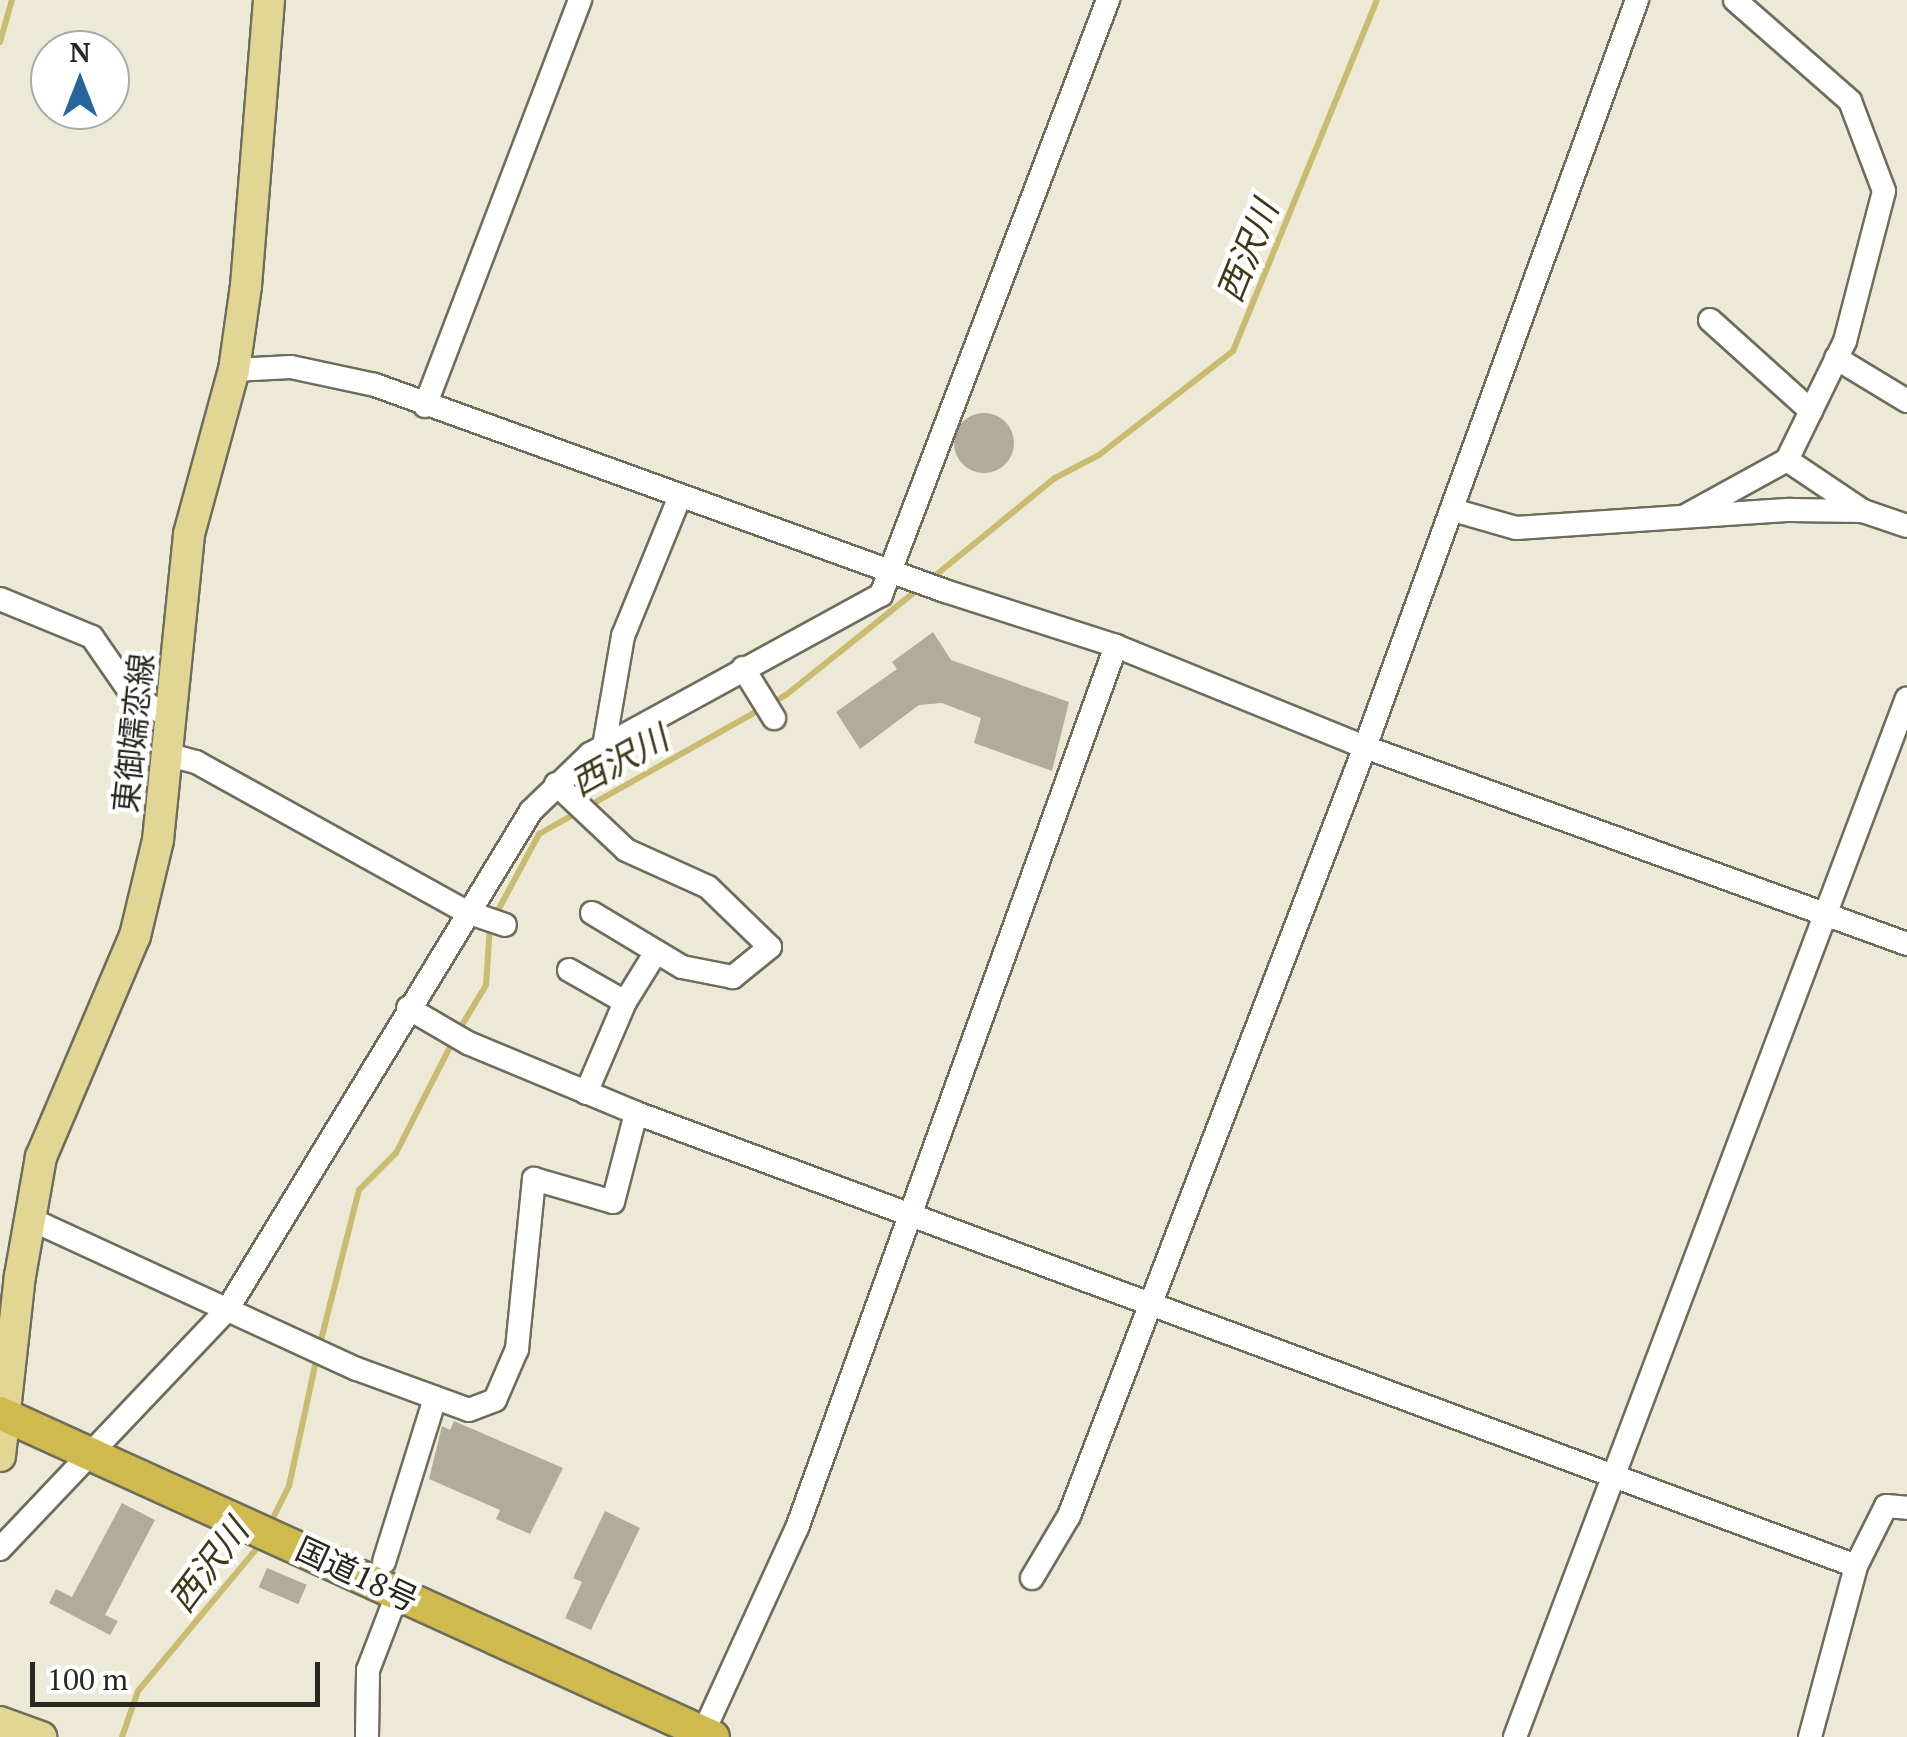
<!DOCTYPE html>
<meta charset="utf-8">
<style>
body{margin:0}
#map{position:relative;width:1907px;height:1737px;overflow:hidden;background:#ece9d7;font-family:"PT Serif","Noto Sans JP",serif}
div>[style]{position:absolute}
.stream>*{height:6px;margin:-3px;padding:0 3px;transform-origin:3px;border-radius:3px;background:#c9bb6f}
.building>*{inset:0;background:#afac9b;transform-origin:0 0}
.round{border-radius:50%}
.roads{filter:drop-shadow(2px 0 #6f6c5c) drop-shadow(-2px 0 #6f6c5c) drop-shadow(0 2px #6f6c5c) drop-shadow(0 -2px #6f6c5c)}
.minor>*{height:22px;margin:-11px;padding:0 11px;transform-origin:11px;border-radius:11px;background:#fff}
.major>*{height:30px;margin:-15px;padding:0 15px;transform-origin:15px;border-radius:15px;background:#e2d694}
.highway>*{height:32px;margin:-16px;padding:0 16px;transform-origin:16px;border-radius:16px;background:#cfbb4d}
span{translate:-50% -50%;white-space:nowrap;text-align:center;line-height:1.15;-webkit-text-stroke:9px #fff;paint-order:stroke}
.street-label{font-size:32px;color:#282720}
.water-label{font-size:35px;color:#3e3817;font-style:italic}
.north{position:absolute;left:30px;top:30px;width:100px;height:100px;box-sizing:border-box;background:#fff;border:2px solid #a9a9a6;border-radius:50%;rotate:0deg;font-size:28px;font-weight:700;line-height:40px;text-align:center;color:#282720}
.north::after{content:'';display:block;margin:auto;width:35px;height:45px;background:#27659c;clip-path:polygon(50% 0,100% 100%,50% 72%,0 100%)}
.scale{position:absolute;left:30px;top:1662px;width:290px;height:45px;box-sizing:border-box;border:5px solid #282720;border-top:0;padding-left:12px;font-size:30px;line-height:35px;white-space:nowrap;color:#282720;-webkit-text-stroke:8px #fff;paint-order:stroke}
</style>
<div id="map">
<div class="stream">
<div style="left:0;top:42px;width:44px;rotate:-74.1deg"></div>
<div style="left:931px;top:579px;width:160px;rotate:-39.2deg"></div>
<div style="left:1055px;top:478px;width:50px;rotate:-27.6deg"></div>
<div style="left:1099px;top:455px;width:170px;rotate:-37.8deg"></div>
<div style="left:1233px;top:351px;width:379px;rotate:-67.7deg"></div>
<div style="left:496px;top:914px;width:91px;rotate:-61.7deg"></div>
<div style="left:539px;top:834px;width:283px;rotate:-29.4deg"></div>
<div style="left:786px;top:695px;width:173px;rotate:-38.7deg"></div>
<div style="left:459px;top:1030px;width:52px;rotate:-59deg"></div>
<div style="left:486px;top:985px;width:60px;rotate:-86.2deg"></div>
<div style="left:320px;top:1344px;width:159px;rotate:-75.8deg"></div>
<div style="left:359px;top:1190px;width:52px;rotate:-45deg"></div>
<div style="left:396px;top:1153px;width:126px;rotate:-63deg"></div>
<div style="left:269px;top:1526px;width:45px;rotate:-63.4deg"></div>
<div style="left:289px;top:1486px;width:132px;rotate:-77.8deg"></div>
<div style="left:122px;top:1737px;width:49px;rotate:-70.8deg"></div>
<div style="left:138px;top:1691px;width:194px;rotate:-50.2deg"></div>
</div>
<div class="building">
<div class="round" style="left:954px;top:413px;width:60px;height:60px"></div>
<div style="clip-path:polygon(933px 632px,951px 660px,1069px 702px,1052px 771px,974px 743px,981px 718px,942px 703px,919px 705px,860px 749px,836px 712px,897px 669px,892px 662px)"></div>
<div style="clip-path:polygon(454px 1421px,563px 1468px,530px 1534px,496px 1519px,500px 1510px,429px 1479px,442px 1426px,450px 1430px)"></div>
<div style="clip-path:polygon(122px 1503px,155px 1520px,105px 1615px,118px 1621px,110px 1635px,49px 1603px,56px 1589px,72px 1597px)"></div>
<div style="clip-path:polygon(605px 1511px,640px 1528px,591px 1630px,565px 1618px,582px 1582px,573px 1578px)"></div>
<div style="left:267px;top:1568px;width:43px;height:21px;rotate:23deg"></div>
</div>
<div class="roads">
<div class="minor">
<div style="left:1710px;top:320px;width:136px;rotate:42deg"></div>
<div style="left:1836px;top:358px;width:83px;rotate:31.2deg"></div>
<div style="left:234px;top:370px;width:57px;rotate:-3deg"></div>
<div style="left:291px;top:367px;width:86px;rotate:12.1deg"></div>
<div style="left:375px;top:385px;width:606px;rotate:19.87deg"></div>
<div style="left:945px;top:591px;width:180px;rotate:17.8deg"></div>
<div style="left:1116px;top:646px;width:269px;rotate:22.1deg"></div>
<div style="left:1365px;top:747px;width:577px;rotate:19.97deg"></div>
<div style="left:425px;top:406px;width:435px;rotate:-69.1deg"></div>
<div style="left:1787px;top:460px;width:92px;rotate:33.9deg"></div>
<div style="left:1453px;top:510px;width:66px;rotate:15.9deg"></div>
<div style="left:1516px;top:528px;width:275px;rotate:-3.8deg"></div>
<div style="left:1790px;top:510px;width:73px;rotate:0.8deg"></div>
<div style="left:1863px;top:511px;width:46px;rotate:18.8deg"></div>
<div style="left:1685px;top:516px;width:116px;rotate:-28.8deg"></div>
<div style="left:1787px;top:460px;width:132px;rotate:-64deg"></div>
<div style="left:1845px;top:341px;width:155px;rotate:-75.4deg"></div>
<div style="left:1884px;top:191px;width:96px;rotate:-110.7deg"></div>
<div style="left:1850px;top:101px;width:153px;rotate:-138.7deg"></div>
<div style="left:0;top:599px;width:100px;rotate:22.4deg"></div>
<div style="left:92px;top:637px;width:72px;rotate:55.2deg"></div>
<div style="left:133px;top:696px;width:40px;rotate:29.7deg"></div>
<div style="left:743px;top:668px;width:59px;rotate:58.2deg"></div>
<div style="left:604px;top:746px;width:112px;rotate:-80.2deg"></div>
<div style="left:623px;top:636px;width:151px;rotate:-67.8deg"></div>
<div style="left:166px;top:754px;width:31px;rotate:15deg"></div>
<div style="left:196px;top:762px;width:310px;rotate:29deg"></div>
<div style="left:467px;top:912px;width:40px;rotate:18.9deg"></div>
<div style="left:556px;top:784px;width:96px;rotate:43.3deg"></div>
<div style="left:626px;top:850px;width:90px;rotate:24.3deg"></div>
<div style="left:708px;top:887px;width:86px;rotate:44.1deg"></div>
<div style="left:770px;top:947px;width:48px;rotate:141deg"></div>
<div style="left:733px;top:977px;width:52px;rotate:-168.9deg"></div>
<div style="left:682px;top:967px;width:105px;rotate:-149deg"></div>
<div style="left:569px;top:970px;width:64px;rotate:29.7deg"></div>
<div style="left:408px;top:1008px;width:69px;rotate:30.3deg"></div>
<div style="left:468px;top:1043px;width:182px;rotate:22.6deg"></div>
<div style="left:636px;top:1113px;width:1301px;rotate:20.37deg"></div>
<div style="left:586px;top:1093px;width:99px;rotate:-66.8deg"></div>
<div style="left:625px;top:1002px;width:59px;rotate:-58.2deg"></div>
<div style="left:28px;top:1218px;width:362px;rotate:24.7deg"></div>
<div style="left:357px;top:1369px;width:119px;rotate:20.1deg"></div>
<div style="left:469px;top:1410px;width:28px;rotate:-21deg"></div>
<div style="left:495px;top:1400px;width:56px;rotate:-66.7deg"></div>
<div style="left:517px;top:1349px;width:171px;rotate:-84.3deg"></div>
<div style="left:534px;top:1179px;width:82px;rotate:16.2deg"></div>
<div style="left:613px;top:1202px;width:92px;rotate:-75.5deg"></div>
<div style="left:0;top:1549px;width:330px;rotate:-46.5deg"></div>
<div style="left:227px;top:1310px;width:584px;rotate:-58.65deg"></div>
<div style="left:531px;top:811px;width:82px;rotate:-44deg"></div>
<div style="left:590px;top:754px;width:332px;rotate:-28.7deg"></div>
<div style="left:881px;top:595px;width:637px;rotate:-69.12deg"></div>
<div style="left:384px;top:1562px;width:172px;rotate:-72.7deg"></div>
<div style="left:1032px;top:1578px;width:72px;rotate:-59.2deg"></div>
<div style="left:1069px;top:1516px;width:824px;rotate:-68.95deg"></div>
<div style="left:1365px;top:747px;width:795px;rotate:-69.99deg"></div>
<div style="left:703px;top:1733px;width:226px;rotate:-65.4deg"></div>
<div style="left:797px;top:1528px;width:938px;rotate:-70.12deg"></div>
<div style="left:367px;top:1737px;width:67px;rotate:-89.1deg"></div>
<div style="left:368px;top:1670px;width:84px;rotate:-69deg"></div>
<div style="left:1515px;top:1737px;width:1110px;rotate:-69.33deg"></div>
<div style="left:1810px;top:1737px;width:177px;rotate:-74.9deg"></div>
<div style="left:1856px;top:1566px;width:67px;rotate:-63.4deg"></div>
<div style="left:1886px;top:1506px;width:21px;rotate:5deg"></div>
</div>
<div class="major">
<div style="left:0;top:1456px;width:181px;rotate:-83.7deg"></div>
<div style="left:20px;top:1276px;width:121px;rotate:-80deg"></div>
<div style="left:41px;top:1157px;width:240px;rotate:-67deg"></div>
<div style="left:135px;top:936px;width:99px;rotate:-76.5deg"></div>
<div style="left:158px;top:840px;width:308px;rotate:-84.2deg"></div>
<div style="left:189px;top:534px;width:170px;rotate:-74.7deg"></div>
<div style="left:234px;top:370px;width:85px;rotate:-81.9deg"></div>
<div style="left:246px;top:286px;width:287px;rotate:-85.4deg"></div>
<div style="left:0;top:1722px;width:44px;rotate:20.1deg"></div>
</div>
<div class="highway">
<div style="left:0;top:1413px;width:783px;rotate:24.44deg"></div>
</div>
</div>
<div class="street-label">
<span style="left:133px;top:733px;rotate:-84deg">東御嬬恋線</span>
<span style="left:357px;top:1574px;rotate:25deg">国道18号</span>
</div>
<div class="water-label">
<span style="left:1247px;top:251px;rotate:-68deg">西沢川</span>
<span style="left:619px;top:760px;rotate:-29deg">西沢川</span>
<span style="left:208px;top:1565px;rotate:-53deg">西沢川</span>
</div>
<div class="north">N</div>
<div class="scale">100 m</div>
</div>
